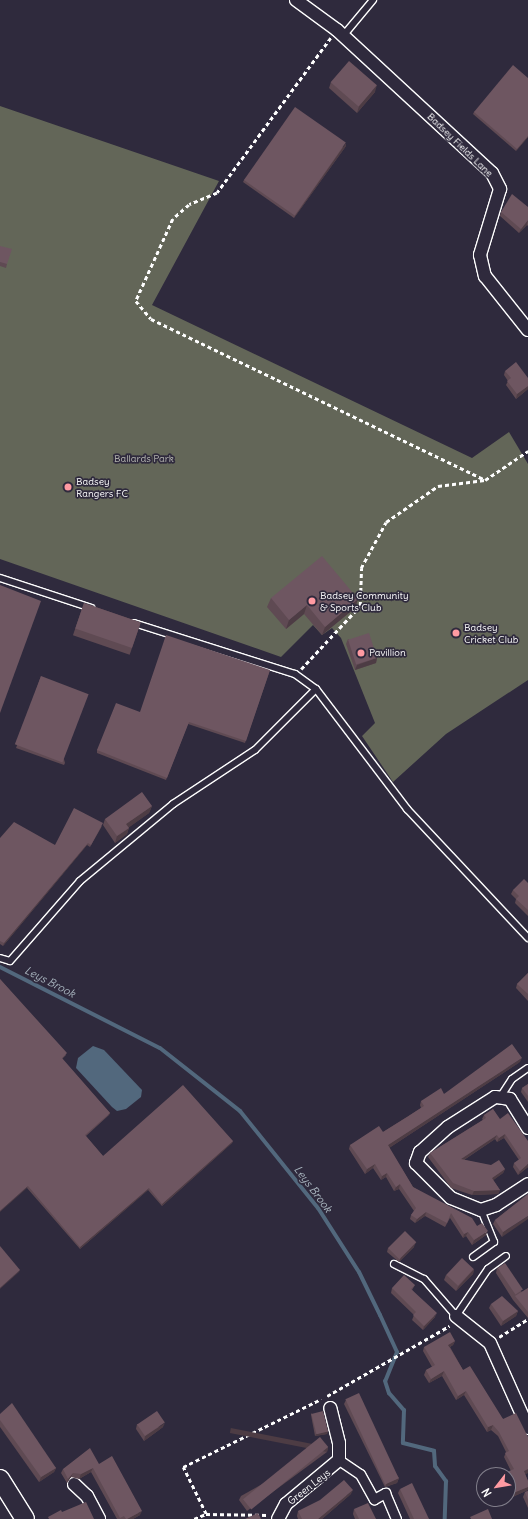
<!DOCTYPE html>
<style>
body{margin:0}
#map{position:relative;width:528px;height:1519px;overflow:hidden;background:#2f2a3d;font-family:Delius,sans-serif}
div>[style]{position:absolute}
.green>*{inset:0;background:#636658}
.water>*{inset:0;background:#52687d}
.stream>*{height:4px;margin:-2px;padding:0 2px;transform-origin:2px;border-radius:2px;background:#52687d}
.path>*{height:2.5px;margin-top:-1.25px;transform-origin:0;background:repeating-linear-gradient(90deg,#fff 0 4px,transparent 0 7px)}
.roads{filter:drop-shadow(1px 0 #fff) drop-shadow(-1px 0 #fff) drop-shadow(0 1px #fff) drop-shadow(0 -1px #fff)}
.service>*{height:6px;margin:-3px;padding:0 3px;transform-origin:3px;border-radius:3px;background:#2f2a3d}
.pedestrian>*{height:9px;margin:-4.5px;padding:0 4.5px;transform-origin:4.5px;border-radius:4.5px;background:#2f2a3d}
.minor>*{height:12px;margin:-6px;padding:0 6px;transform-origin:6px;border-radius:6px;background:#2f2a3d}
.secondary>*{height:18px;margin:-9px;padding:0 9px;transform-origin:9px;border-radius:9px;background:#2f2a3d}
.wall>*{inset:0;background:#5f4a53;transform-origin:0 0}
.shaded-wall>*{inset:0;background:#4d3c44;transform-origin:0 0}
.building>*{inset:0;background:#6e5661;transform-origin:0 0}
.dots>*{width:11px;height:11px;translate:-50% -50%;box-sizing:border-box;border:2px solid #2f2a3d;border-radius:50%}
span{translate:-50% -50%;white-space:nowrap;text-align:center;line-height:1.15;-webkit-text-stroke:3.5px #2f2a3d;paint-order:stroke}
.street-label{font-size:10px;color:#fff}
.park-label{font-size:10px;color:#b9bab4}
.poi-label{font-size:10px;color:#fff}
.left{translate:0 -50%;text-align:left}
.water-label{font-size:11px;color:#a8b4be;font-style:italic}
.north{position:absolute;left:476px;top:1467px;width:40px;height:40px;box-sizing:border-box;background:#2f2a3d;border:1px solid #827f8b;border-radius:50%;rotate:239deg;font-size:11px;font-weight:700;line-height:16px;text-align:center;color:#fff}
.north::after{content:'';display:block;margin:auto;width:14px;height:18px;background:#ff9aa2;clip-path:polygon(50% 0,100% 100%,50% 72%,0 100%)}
</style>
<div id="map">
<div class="green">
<div style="clip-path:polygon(0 106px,219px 181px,152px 305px,472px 458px,509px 432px,528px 464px,528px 680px,446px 734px,393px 782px,362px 736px,375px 723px,341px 638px,332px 628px,322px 635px,313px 625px,281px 657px,0 559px)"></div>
</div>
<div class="water">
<div style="clip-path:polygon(93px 1046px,104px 1050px,142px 1090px,141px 1097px,126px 1109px,117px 1111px,112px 1107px,76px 1068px,78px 1058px)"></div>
</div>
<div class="stream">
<div style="left:0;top:967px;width:179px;rotate:26.9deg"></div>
<div style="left:160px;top:1048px;width:102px;rotate:38.2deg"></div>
<div style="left:240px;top:1111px;width:124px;rotate:51.2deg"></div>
<div style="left:318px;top:1208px;width:76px;rotate:57.4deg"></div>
<div style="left:359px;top:1272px;width:48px;rotate:64deg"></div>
<div style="left:380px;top:1315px;width:41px;rotate:65.3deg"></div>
<div style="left:397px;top:1352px;width:31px;rotate:112deg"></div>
<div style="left:385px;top:1381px;width:13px;rotate:72deg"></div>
<div style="left:389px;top:1393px;width:23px;rotate:49deg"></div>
<div style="left:404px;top:1410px;width:33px;rotate:92deg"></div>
<div style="left:403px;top:1443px;width:32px;rotate:14deg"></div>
<div style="left:434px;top:1451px;width:15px;rotate:86deg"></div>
<div style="left:435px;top:1466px;width:19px;rotate:54deg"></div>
<div style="left:446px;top:1481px;width:38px;rotate:92deg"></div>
</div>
<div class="path">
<div style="left:331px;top:38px;width:192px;rotate:126.3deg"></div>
<div style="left:217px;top:193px;width:30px;rotate:157deg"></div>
<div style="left:189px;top:205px;width:21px;rotate:139deg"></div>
<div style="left:173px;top:219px;width:90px;rotate:114.3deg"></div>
<div style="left:136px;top:301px;width:23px;rotate:50deg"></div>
<div style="left:151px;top:319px;width:371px;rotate:25.7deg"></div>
<div style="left:301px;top:669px;width:86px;rotate:-46.9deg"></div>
<div style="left:360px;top:606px;width:38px;rotate:-88deg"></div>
<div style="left:361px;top:568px;width:52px;rotate:-61.5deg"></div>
<div style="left:386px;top:522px;width:63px;rotate:-34.7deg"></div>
<div style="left:438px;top:486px;width:47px;rotate:-7.3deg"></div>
<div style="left:485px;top:480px;width:52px;rotate:-34deg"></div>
<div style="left:499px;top:1337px;width:34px;rotate:-32deg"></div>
<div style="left:327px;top:1396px;width:141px;rotate:-29.8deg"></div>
<div style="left:206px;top:1514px;width:61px;rotate:0.9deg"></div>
<div style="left:194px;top:1519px;width:13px;rotate:-23deg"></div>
<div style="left:206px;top:1514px;width:52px;rotate:-116.1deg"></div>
<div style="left:183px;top:1467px;width:154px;rotate:-26.2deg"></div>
</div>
<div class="roads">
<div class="service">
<div style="left:343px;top:36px;width:47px;rotate:-50.2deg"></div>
<div style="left:0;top:578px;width:96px;rotate:18.2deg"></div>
<div style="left:134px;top:623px;width:169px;rotate:17.6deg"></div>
<div style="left:295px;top:674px;width:26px;rotate:36deg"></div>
<div style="left:316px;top:689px;width:151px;rotate:52.8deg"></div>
<div style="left:407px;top:809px;width:177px;rotate:46.8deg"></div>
<div style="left:0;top:958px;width:10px;rotate:17deg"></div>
<div style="left:10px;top:961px;width:106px;rotate:-48.8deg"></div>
<div style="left:80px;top:881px;width:121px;rotate:-39.6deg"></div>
<div style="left:173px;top:804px;width:98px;rotate:-33.4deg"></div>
<div style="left:255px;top:750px;width:86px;rotate:-45deg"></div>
<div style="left:501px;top:1096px;width:20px;rotate:-57deg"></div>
<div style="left:512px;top:1079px;width:19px;rotate:-35deg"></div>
<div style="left:473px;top:1257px;width:26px;rotate:-36deg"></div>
<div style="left:494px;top:1242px;width:35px;rotate:-112deg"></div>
<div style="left:394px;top:1264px;width:34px;rotate:27deg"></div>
<div style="left:424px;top:1279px;width:49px;rotate:49.1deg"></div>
<div style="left:456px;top:1316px;width:57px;rotate:-55.8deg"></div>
<div style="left:488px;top:1269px;width:22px;rotate:-36deg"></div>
</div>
<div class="pedestrian">
<div style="left:339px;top:1460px;width:25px;rotate:34deg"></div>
<div style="left:360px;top:1474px;width:29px;rotate:61deg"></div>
<div style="left:374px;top:1499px;width:13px;rotate:-29deg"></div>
<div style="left:385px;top:1493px;width:28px;rotate:67deg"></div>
</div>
<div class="minor">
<div style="left:296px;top:0;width:51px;rotate:36.2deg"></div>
<div style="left:337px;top:30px;width:211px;rotate:42.7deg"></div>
<div style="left:492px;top:173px;width:18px;rotate:63deg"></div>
<div style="left:500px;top:189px;width:69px;rotate:106.9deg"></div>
<div style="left:480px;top:255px;width:22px;rotate:77deg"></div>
<div style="left:485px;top:276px;width:69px;rotate:51.5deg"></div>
<div style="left:528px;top:1128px;width:34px;rotate:-122deg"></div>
<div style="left:510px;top:1099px;width:15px;rotate:-172deg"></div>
<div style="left:495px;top:1097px;width:56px;rotate:147.4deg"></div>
<div style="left:448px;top:1127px;width:38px;rotate:138deg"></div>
<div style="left:420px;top:1152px;width:12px;rotate:110deg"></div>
<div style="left:416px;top:1163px;width:49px;rotate:45deg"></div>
<div style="left:451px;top:1198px;width:32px;rotate:22deg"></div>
<div style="left:481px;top:1210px;width:16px;rotate:-18deg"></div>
<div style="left:496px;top:1205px;width:38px;rotate:-33deg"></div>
<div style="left:456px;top:1316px;width:43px;rotate:38.5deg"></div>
<div style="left:490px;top:1343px;width:93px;rotate:65.9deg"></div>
<div style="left:74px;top:1484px;width:18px;rotate:43deg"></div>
<div style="left:87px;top:1496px;width:26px;rotate:62deg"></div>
<div style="left:278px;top:1519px;width:17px;rotate:-62deg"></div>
<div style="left:286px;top:1504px;width:69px;rotate:-39.7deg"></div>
<div style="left:339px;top:1460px;width:17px;rotate:-90deg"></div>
<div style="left:339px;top:1443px;width:36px;rotate:-104deg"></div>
</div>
<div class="secondary">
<div style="left:0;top:1479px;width:47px;rotate:58deg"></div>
</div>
</div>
<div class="wall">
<div style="clip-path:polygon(528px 78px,528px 137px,516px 151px,473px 114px,474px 112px)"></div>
<div style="clip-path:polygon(331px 82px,375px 92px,357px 113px,329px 88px)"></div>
<div style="clip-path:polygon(346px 146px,294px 218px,243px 182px,244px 180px)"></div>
<div style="clip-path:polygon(528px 207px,528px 226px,527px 225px,519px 233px,500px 216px,501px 212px)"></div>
<div style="clip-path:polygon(0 246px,7px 264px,6px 268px,0 266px)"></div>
<div style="clip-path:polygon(505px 371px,528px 378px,528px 389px,516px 399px,506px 385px,508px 381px,504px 375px)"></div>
<div style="clip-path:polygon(271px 598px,358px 599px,355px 608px,322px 635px,304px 614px,286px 629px,267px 607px)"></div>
<div style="left:84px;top:603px;width:60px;height:34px;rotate:19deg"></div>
<div style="clip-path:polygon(348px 639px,377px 658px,376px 663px,355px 670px,346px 644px)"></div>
<div style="clip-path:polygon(270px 670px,245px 743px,188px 724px,166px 780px,97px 753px,97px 750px,140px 712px)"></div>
<div style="clip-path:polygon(41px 676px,65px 763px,64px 765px,16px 748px)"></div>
<div style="clip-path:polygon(152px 806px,149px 813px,129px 827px,127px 834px,115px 843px,103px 825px,105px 819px)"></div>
<div style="clip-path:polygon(102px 826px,90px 847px,87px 845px,3px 946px,0 944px,0 838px,55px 845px)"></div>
<div style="clip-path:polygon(528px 883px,528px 916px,515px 903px,516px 899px,511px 894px,513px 890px)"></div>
<div style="clip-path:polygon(528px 973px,528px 1001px,516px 988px,517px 984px)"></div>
<div style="clip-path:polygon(0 979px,66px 1055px,62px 1059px,110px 1113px,109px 1115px,86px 1136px,103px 1156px,233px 1141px,232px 1143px,162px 1206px,148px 1190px,80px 1249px,27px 1188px)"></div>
<div style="clip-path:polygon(520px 1062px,389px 1148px,413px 1187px,477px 1226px,486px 1235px,472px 1245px,466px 1236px,463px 1238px,450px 1218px,445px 1227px,425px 1216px,415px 1223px,410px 1219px,411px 1215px,414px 1211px,399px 1189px,394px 1191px,386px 1177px,381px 1180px,373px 1168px,365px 1174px,349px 1149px,350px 1145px,383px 1132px,407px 1117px,421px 1108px,420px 1105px,421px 1101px,444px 1094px)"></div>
<div style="clip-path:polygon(528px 1084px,528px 1102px,521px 1092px,522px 1088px)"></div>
<div style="clip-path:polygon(493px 1109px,528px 1167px,518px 1175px,513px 1167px,514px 1163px,519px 1160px,504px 1138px,497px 1142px,495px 1139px,464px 1160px,505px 1169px,503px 1173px,493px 1180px,500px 1190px,498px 1194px,472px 1195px,451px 1188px,428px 1157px,430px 1153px,483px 1120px,482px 1119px,484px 1115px)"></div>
<div style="clip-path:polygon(528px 1194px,502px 1237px,493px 1224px,495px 1220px)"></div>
<div style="clip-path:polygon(414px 1247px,399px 1262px,387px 1252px,388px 1248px)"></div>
<div style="clip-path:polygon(497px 1268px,522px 1292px,528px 1288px,528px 1318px,513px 1300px,514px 1299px,513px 1300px,496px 1273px)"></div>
<div style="clip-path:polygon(474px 1269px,473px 1274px,456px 1291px,444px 1280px,446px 1275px)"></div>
<div style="clip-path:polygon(415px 1285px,412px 1290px,435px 1317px,423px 1330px,412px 1320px,414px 1315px,391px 1293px,392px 1288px)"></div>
<div style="clip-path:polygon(491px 1304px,518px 1311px,516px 1316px,501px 1326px,489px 1308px)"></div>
<div style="clip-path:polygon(455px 1341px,453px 1345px,450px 1347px,463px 1370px,503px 1419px,528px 1437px,528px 1473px,525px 1474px,528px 1481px,528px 1490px,508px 1499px,511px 1471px,504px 1457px,506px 1452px,498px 1436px,491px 1430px,487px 1432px,464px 1395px,456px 1400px,442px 1376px,429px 1383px,424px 1375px,426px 1370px,432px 1367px,423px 1351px,424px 1347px)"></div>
<div style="clip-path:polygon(346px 1400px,399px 1478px,397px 1483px,385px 1487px,344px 1404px)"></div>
<div style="clip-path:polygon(311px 1413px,328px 1431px,327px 1434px,315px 1436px,311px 1415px)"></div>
<div style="clip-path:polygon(0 1414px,56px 1468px,54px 1472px,39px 1482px,0 1427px)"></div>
<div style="clip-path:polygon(137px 1424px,163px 1427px,144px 1441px,136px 1429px)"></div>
<div style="clip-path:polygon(328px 1447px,327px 1452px,247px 1511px,239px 1500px,241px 1496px)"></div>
<div style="clip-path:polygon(99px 1464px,140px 1515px,133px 1519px,117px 1519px,91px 1472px,79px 1479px,71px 1477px,67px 1483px,61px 1473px,63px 1469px)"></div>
<div style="clip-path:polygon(400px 1489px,429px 1519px,410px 1519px,398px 1493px)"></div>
<div style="clip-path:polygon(528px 1491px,528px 1508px,523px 1497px,525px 1492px)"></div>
<div style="clip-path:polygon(351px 1494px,322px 1519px,298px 1519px,297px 1516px,298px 1511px)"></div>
<div style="clip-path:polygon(354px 1509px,376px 1519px,355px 1519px,353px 1514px)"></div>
</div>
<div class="shaded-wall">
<div style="clip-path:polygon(377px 85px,375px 92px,357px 113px,359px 106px)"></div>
<div style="clip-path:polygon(528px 136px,528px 137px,516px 151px,517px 149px)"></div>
<div style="clip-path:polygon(346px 143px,346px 146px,294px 218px,295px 216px)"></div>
<div style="clip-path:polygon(528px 220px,527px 225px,519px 233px,521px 229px)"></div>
<div style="clip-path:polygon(528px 386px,528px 389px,516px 399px,517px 394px)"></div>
<div style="clip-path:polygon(358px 599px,355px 608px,322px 635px,325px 627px)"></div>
<div style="clip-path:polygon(307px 605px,304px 614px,286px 629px,289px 620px)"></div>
<div style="clip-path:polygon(377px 658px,376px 663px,355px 670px,357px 665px)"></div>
<div style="clip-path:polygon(152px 806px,149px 813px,124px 831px,126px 824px)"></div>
<div style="clip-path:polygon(129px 828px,127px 834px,115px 843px,117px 836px)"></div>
<div style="clip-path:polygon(88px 843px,87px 845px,3px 946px,4px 943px)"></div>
<div style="clip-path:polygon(522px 1058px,520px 1062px,386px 1150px,388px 1145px)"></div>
<div style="left:110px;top:1113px;width:2px;height:33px;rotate:117deg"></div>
<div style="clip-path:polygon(505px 1134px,504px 1138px,497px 1142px,499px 1138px)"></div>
<div style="clip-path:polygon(497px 1135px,495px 1139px,459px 1163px,461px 1159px)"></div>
<div style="clip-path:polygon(233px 1141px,232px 1143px,162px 1206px,162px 1204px)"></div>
<div style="clip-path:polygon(375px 1164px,373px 1168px,365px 1174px,367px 1169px)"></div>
<div style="clip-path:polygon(528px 1164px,528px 1167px,518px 1175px,520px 1171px)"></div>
<div style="clip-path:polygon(505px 1169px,503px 1173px,491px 1182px,492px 1178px)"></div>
<div style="clip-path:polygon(387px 1173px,386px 1177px,381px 1180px,382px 1176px)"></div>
<div style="clip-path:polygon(400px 1184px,399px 1189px,394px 1191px,396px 1187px)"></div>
<div style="clip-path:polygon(28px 1186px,27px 1188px,0 1212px,0 1211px)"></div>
<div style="clip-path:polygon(149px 1188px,148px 1190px,80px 1249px,80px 1247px)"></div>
<div style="clip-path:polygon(500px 1190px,498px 1194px,472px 1195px,474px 1191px)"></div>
<div style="clip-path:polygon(426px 1212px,425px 1216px,415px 1223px,417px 1219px)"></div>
<div style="clip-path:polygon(528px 1216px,528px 1219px,502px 1237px,503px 1232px)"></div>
<div style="clip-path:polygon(488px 1231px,486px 1235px,472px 1245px,474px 1240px)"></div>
<div style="clip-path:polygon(468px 1232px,466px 1236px,463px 1238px,464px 1234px)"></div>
<div style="clip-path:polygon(416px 1242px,414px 1247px,399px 1262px,401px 1257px)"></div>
<div style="clip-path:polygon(474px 1269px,473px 1274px,456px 1291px,458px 1287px)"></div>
<div style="clip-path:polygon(20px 1270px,19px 1272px,0 1289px,0 1288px)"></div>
<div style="clip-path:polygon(518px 1311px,516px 1316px,501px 1326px,503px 1321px)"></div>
<div style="clip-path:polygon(437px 1313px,435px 1317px,423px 1330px,424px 1326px)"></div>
<div style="clip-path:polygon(455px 1341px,453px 1345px,446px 1349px,448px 1345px)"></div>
<div style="clip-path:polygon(444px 1371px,442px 1376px,429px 1383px,431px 1379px)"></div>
<div style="clip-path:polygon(466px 1391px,464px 1395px,456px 1400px,458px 1396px)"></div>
<div style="clip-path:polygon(165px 1423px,163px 1427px,144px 1441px,145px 1436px)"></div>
<div style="clip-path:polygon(493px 1425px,491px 1430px,487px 1432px,488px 1427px)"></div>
<div style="clip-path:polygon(328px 1431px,327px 1434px,315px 1436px,316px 1434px)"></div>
<div style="left:328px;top:1447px;width:5px;height:99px;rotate:101deg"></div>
<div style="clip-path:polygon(56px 1468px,54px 1472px,39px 1482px,41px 1477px)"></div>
<div style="clip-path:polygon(93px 1468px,91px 1472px,79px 1479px,81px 1474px)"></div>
<div style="clip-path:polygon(528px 1469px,528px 1473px,522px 1475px,524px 1471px)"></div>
<div style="clip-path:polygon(73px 1473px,71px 1477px,67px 1483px,68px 1479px)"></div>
<div style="clip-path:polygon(399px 1478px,397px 1483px,385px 1487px,387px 1483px)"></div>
<div style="clip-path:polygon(528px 1487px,528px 1490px,508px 1499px,508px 1495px)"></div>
<div style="clip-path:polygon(353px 1490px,351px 1494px,322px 1519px,318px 1519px)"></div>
<div style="clip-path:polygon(142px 1511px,140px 1515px,133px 1519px,127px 1519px)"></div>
</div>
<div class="building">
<div style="left:349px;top:61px;width:37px;height:28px;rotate:41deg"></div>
<div style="clip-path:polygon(513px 65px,528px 78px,528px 136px,517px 149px,474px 112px)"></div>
<div style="left:295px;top:107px;width:62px;height:89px;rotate:35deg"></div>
<div style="clip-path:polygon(512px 194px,528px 207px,528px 220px,521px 229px,501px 212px)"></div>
<div style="clip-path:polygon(0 246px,12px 249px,7px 264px,0 262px)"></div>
<div style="clip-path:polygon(516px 362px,528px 378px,528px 386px,517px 394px,507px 381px,511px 378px,505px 371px)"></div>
<div style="clip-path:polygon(322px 556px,358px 599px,325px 627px,307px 605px,289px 620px,271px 598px)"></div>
<div style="clip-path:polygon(0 585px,41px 601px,0 713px)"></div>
<div style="left:84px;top:603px;width:60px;height:27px;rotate:19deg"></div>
<div style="left:369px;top:633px;width:26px;height:22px;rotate:72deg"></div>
<div style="clip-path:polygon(166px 635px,270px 670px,246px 741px,189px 722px,167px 778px,97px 750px,116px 703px,140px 712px)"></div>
<div style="left:41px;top:676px;width:51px;height:73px;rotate:21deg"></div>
<div style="clip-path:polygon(142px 792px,152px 806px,126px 824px,129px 828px,117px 836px,105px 819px)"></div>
<div style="clip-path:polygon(74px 808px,103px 823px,91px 845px,88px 843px,4px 943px,0 941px,0 838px,14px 822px,55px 845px)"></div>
<div style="clip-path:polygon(524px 879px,528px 883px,528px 910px,516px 899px,519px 896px,513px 890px)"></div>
<div style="clip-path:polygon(528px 973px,528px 994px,517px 984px)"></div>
<div style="clip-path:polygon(0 979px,67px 1053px,62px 1058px,110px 1113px,85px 1135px,103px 1156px,183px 1085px,233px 1141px,162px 1204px,149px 1188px,80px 1247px,28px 1186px,0 1211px)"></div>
<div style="clip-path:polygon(512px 1044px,522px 1058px,388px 1145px,413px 1187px,472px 1218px,477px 1226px,482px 1223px,488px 1231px,474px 1240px,468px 1232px,464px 1234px,451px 1213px,447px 1223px,426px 1212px,417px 1219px,411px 1215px,416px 1208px,400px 1184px,396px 1187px,387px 1173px,382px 1176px,375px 1164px,367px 1169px,350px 1145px,379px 1126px,383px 1132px,407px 1117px,424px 1106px,421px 1101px,441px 1088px,444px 1094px)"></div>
<div style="clip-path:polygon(528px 1084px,528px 1096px,522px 1088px)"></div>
<div style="clip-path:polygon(493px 1109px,500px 1119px,508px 1113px,528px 1141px,528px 1164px,520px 1171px,514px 1163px,521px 1158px,505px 1134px,499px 1138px,497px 1135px,461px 1159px,491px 1165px,499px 1160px,505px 1169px,492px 1178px,500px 1190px,474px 1191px,453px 1183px,430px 1153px,486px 1118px,484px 1115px)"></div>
<div style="clip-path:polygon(528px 1194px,528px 1216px,503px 1232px,495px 1220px)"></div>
<div style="left:405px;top:1231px;width:16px;height:24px;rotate:45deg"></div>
<div style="clip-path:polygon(0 1246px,20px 1270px,0 1288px)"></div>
<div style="left:462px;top:1258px;width:16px;height:23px;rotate:43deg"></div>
<div style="left:505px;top:1263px;width:32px;height:9px;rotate:56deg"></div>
<div style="clip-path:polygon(404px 1275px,415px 1285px,411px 1289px,437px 1313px,424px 1326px,413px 1315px,416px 1312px,392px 1288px)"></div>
<div style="clip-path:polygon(528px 1288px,528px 1312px,515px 1296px)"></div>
<div style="clip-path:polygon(502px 1296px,518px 1311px,503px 1321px,491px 1304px)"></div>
<div style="clip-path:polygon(450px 1332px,455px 1341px,448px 1345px,463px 1370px,470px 1366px,503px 1419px,516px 1413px,528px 1437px,528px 1469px,524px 1471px,528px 1481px,528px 1487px,508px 1495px,508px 1475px,500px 1475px,514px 1469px,505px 1453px,509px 1451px,499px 1432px,493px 1425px,488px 1427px,466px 1391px,458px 1396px,444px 1371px,431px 1379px,426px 1370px,435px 1365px,424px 1347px)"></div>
<div style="left:359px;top:1393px;width:94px;height:15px;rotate:65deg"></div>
<div style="clip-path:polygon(12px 1403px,56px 1468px,41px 1477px,0 1420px,0 1414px)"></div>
<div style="left:157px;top:1411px;width:14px;height:24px;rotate:56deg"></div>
<div style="left:323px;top:1411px;width:21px;height:12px;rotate:76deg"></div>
<div style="left:320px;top:1437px;width:13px;height:99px;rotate:51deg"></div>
<div style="clip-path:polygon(90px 1448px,99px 1464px,112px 1456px,142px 1511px,127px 1519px,126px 1519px,124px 1516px,120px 1518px,93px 1468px,81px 1474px,73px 1473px,68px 1479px,63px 1469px)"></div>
<div style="clip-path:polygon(344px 1480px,353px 1490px,318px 1519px,302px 1519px,298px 1511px,320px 1500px)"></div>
<div style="clip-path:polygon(412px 1483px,429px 1519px,414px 1519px,400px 1489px)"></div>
<div style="clip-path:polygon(528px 1491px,528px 1500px,525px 1492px)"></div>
<div style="clip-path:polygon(86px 1502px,94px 1519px,49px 1519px,48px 1517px,61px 1510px,62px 1512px)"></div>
<div style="clip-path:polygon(368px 1503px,376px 1519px,359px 1519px,354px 1509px)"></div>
<div style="clip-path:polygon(488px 1509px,492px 1519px,471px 1519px,470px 1517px)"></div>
<div style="clip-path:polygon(258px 1513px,261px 1519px,245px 1519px)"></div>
</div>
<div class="dots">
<div style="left:68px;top:487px;background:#ff9aa2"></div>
<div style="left:312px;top:601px;background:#ff9aa2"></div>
<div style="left:456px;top:633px;background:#ff9aa2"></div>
<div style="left:361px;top:653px;background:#ff9aa2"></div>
</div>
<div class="street-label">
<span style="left:460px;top:145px;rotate:44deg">Badsey Fields Lane</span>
<span style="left:309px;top:1487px;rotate:-38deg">Green Leys</span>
</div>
<div class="park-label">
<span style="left:144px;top:459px">Ballards Park</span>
</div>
<div class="poi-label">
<span class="left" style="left:76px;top:487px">Badsey<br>Rangers FC</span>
<span class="left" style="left:320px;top:601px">Badsey Community<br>&amp; Sports Club</span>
<span class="left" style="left:464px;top:633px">Badsey<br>Cricket Club</span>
<span class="left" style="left:369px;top:653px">Pavillion</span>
</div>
<div class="water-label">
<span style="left:50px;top:982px;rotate:27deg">Leys Brook</span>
<span style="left:313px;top:1189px;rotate:53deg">Leys Brook</span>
</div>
<div class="north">N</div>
</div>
